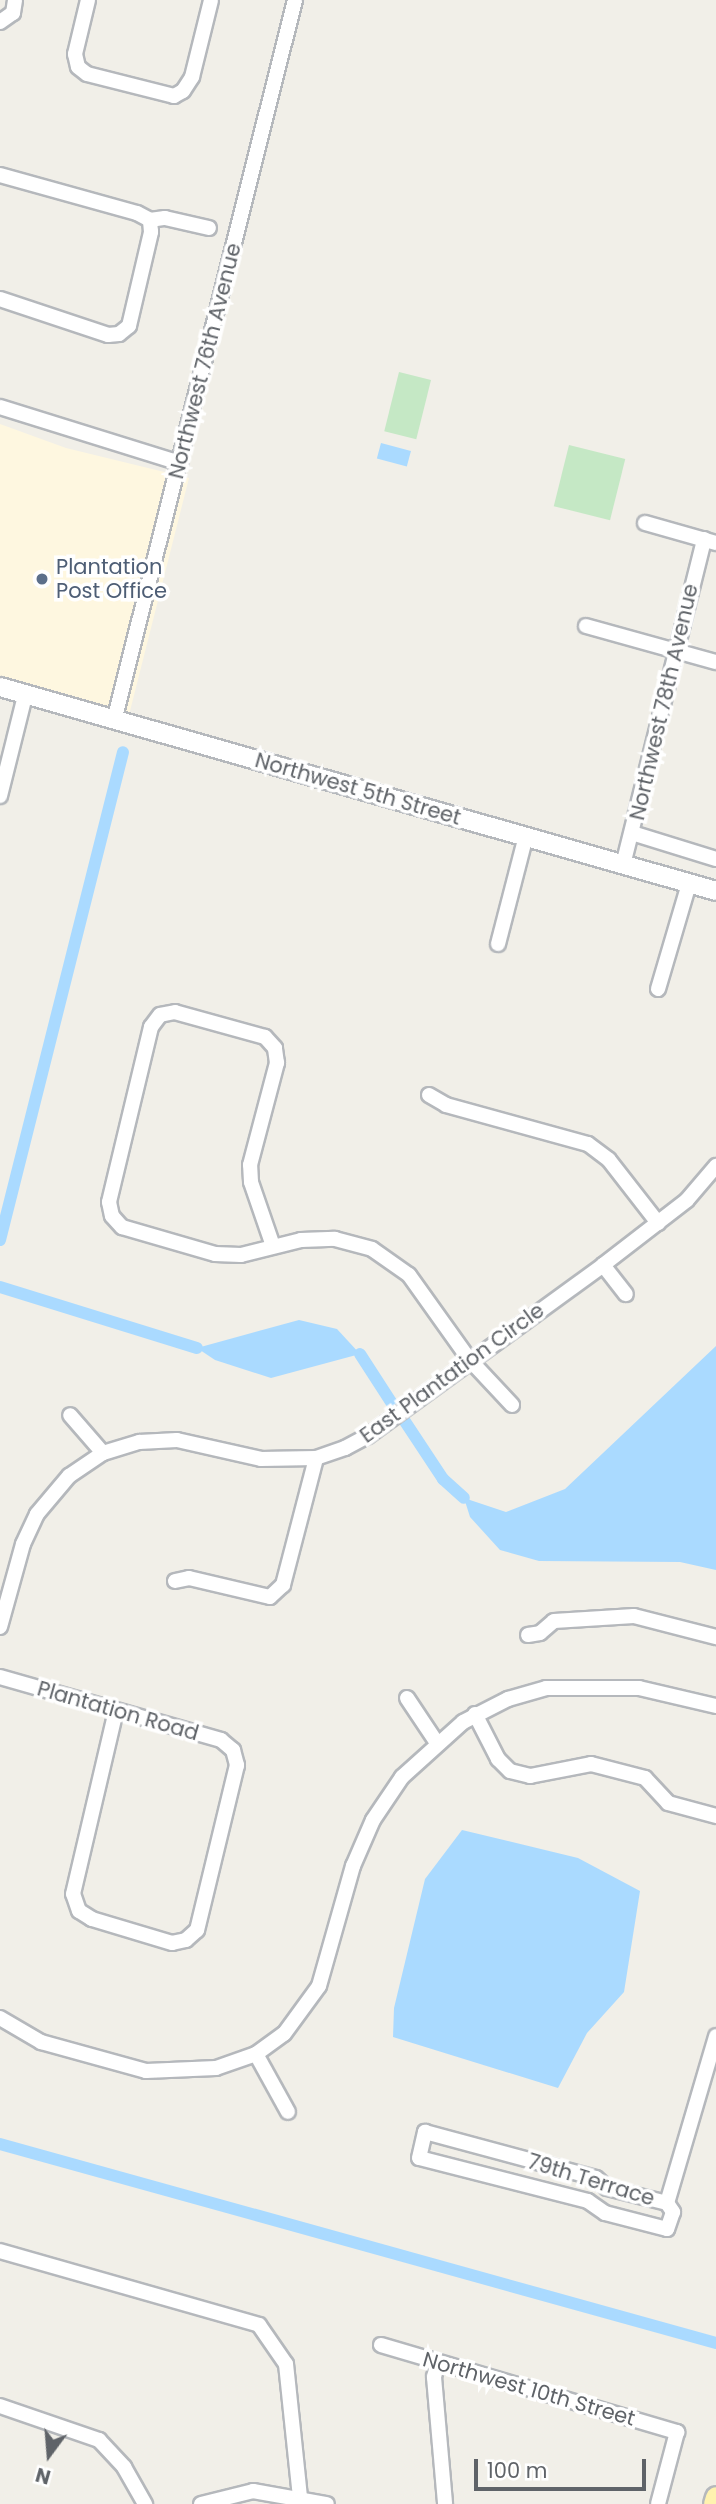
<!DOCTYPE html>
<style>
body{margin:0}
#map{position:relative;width:716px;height:2504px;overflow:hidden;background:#f1efe8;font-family:Poppins,sans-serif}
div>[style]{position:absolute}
.commercial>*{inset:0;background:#fef7e0}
.green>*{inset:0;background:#c5e8c5;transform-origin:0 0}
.water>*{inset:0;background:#aadaff;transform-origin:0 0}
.canal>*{height:12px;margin:-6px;padding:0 6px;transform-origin:6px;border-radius:6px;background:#aadaff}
.roads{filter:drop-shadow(2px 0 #b5b8bc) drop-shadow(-2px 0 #b5b8bc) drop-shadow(0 2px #b5b8bc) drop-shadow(0 -2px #b5b8bc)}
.minor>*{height:14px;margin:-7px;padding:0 7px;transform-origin:7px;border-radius:7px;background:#fff}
.tertiary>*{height:18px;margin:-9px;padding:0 9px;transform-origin:9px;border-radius:9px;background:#fff}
.primary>*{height:21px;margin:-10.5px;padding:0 10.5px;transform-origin:10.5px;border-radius:10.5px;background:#fff2af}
.dots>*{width:19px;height:19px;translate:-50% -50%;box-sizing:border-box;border:4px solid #fff;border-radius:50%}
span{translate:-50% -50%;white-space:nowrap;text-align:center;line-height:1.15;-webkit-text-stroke:7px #fff;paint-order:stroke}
.street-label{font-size:21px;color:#5f6368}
.service-label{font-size:21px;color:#4e5e75}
.left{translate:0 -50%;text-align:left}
.north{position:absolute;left:14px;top:2420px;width:70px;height:70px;-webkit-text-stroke:5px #fff;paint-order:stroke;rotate:196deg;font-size:19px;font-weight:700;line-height:28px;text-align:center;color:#5f6368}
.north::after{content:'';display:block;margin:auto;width:24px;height:32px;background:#5f6368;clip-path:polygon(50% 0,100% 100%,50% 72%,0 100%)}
.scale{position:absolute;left:474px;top:2459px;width:172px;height:32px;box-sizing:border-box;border:4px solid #5f6368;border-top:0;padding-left:9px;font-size:21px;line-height:24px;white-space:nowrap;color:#5f6368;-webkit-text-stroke:5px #fff;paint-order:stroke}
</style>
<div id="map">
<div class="commercial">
<div style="clip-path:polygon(0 424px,66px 448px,189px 478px,129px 715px,0 677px)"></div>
</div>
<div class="green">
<div style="left:399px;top:372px;width:33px;height:61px;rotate:14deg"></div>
<div style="left:569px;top:445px;width:58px;height:63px;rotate:14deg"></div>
</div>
<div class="water">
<div style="left:381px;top:443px;width:31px;height:16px;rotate:15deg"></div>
<div style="clip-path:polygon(299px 1320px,337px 1329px,360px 1354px,271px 1378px,215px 1360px,197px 1348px)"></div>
<div style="clip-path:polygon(716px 1346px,716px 1570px,680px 1562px,539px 1561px,500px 1550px,470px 1517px,464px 1498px,506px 1512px,565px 1489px)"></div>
<div style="clip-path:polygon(462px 1830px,578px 1858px,640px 1891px,624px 1992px,587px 2033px,558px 2088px,393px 2037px,394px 2008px,425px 1879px)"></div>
</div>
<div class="canal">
<div style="left:0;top:1240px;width:503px;rotate:-75.85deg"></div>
<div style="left:0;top:1287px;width:206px;rotate:17.2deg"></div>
<div style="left:360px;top:1354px;width:61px;rotate:57.1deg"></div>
<div style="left:404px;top:1420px;width:71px;rotate:56.5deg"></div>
<div style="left:443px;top:1479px;width:28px;rotate:42deg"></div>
<div style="left:0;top:2144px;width:743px;rotate:15.53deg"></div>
</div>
<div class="roads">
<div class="minor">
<div style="left:88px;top:0;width:56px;rotate:103.5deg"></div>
<div style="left:75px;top:54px;width:13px;rotate:77deg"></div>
<div style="left:78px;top:67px;width:11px;rotate:38deg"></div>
<div style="left:87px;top:74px;width:90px;rotate:14.2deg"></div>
<div style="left:174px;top:96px;width:10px;rotate:-29deg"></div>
<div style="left:183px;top:91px;width:17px;rotate:-57deg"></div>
<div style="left:192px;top:77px;width:79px;rotate:-76.1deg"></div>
<div style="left:0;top:22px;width:16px;rotate:-35deg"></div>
<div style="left:13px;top:13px;width:13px;rotate:-81deg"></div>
<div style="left:0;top:175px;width:142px;rotate:15.5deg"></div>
<div style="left:137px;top:213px;width:15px;rotate:28deg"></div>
<div style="left:150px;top:220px;width:15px;rotate:-8deg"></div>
<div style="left:165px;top:218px;width:45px;rotate:12.8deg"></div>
<div style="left:0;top:299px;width:114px;rotate:18.4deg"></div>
<div style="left:108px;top:335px;width:11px;rotate:-5deg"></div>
<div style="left:119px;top:334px;width:13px;rotate:-39deg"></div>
<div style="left:129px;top:326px;width:97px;rotate:-76.8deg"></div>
<div style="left:151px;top:232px;width:12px;rotate:-95deg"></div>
<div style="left:0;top:407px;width:189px;rotate:17.3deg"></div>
<div style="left:645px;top:523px;width:74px;rotate:15.7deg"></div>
<div style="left:586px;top:626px;width:135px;rotate:15.5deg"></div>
<div style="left:114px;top:721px;width:743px;rotate:-75.91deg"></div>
<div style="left:0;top:796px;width:103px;rotate:-76deg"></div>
<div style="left:632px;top:833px;width:88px;rotate:17.2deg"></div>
<div style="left:623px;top:865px;width:336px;rotate:-76deg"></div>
<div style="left:498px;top:944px;width:112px;rotate:-75.5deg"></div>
<div style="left:658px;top:989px;width:109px;rotate:-73.6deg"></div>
<div style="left:429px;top:1095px;width:20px;rotate:30deg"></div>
<div style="left:446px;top:1105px;width:147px;rotate:15.4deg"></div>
<div style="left:588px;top:1144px;width:26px;rotate:37deg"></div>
<div style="left:609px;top:1160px;width:80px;rotate:52.1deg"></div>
<div style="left:273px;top:1246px;width:68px;rotate:-109deg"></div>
<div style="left:251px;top:1182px;width:17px;rotate:-93deg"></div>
<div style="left:250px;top:1165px;width:106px;rotate:-75.2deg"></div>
<div style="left:277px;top:1063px;width:15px;rotate:-98deg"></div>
<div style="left:275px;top:1048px;width:15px;rotate:-132deg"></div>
<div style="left:265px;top:1037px;width:93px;rotate:-164.5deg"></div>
<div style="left:175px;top:1012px;width:15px;rotate:169deg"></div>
<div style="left:160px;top:1015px;width:15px;rotate:127deg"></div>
<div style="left:151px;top:1027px;width:180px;rotate:103.5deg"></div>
<div style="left:109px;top:1202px;width:14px;rotate:78deg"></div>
<div style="left:112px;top:1216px;width:15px;rotate:48deg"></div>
<div style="left:122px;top:1227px;width:97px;rotate:16.2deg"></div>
<div style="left:215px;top:1254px;width:26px;rotate:2deg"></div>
<div style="left:241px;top:1255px;width:62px;rotate:-14deg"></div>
<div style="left:301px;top:1240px;width:34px;rotate:-2deg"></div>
<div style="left:335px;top:1239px;width:38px;rotate:15deg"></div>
<div style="left:372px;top:1249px;width:45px;rotate:35.1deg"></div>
<div style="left:409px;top:1275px;width:103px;rotate:54.5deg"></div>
<div style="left:469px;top:1359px;width:63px;rotate:46.9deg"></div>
<div style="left:603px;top:1265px;width:37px;rotate:52deg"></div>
<div style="left:103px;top:1453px;width:38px;rotate:-17deg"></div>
<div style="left:139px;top:1442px;width:38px;rotate:-3deg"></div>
<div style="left:177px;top:1440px;width:86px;rotate:12.7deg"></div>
<div style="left:261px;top:1459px;width:55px;rotate:-1deg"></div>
<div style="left:316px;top:1458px;width:31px;rotate:-19deg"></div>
<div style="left:345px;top:1448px;width:26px;rotate:-28deg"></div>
<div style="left:368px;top:1436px;width:291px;rotate:-36deg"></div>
<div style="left:603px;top:1265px;width:106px;rotate:-37.7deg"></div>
<div style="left:687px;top:1200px;width:45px;rotate:-49.5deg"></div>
<div style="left:175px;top:1581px;width:14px;rotate:-12deg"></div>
<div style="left:189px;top:1578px;width:83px;rotate:13.2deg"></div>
<div style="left:270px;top:1597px;width:18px;rotate:-43deg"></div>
<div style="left:283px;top:1585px;width:131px;rotate:-75.4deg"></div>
<div style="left:0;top:1627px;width:86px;rotate:-74.5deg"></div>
<div style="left:23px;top:1544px;width:33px;rotate:-65deg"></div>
<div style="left:37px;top:1514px;width:50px;rotate:-49.9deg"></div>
<div style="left:69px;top:1476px;width:41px;rotate:-34.1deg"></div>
<div style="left:103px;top:1453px;width:50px;rotate:-131deg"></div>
<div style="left:528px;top:1635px;width:12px;rotate:-9deg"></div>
<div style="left:540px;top:1633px;width:18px;rotate:-41deg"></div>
<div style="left:554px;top:1621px;width:80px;rotate:-3.6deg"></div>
<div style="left:634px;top:1616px;width:85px;rotate:14.4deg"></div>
<div style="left:0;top:1677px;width:230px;rotate:15.9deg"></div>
<div style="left:221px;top:1740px;width:16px;rotate:40deg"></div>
<div style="left:233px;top:1750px;width:16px;rotate:75deg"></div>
<div style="left:237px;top:1765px;width:170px;rotate:103.6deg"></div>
<div style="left:197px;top:1930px;width:15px;rotate:138deg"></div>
<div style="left:186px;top:1940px;width:14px;rotate:168deg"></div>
<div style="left:172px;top:1943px;width:84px;rotate:-163.3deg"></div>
<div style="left:92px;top:1919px;width:15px;rotate:-148deg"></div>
<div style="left:79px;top:1911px;width:18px;rotate:-109deg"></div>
<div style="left:73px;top:1894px;width:188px;rotate:-76.8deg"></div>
<div style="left:407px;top:1698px;width:54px;rotate:56.3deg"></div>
<div style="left:475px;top:1714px;width:51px;rotate:62.9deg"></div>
<div style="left:498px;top:1759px;width:17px;rotate:45deg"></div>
<div style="left:510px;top:1771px;width:21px;rotate:14deg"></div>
<div style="left:530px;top:1776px;width:62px;rotate:-11.1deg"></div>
<div style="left:591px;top:1764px;width:56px;rotate:14.5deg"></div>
<div style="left:645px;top:1778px;width:34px;rotate:47deg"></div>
<div style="left:668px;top:1803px;width:50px;rotate:15.2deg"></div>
<div style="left:0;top:2018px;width:48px;rotate:30.3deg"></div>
<div style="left:41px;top:2042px;width:109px;rotate:15.4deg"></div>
<div style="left:146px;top:2071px;width:70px;rotate:-2.5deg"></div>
<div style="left:216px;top:2068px;width:42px;rotate:-19.3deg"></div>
<div style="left:256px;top:2054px;width:34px;rotate:-36deg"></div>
<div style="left:284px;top:2034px;width:59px;rotate:-53.9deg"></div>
<div style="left:319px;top:1986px;width:125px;rotate:-74.2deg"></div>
<div style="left:353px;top:1866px;width:50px;rotate:-66.5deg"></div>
<div style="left:373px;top:1820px;width:52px;rotate:-56deg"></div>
<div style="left:402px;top:1777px;width:82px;rotate:-42deg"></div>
<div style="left:463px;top:1722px;width:51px;rotate:-27.1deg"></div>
<div style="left:508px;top:1699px;width:40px;rotate:-16deg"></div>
<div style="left:546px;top:1688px;width:93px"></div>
<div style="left:639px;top:1688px;width:79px;rotate:13.2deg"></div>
<div style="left:256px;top:2054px;width:66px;rotate:61.1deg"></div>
<div style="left:425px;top:2132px;width:177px;rotate:15.1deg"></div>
<div style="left:596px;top:2178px;width:15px;rotate:42deg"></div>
<div style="left:607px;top:2188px;width:62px;rotate:14deg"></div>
<div style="left:667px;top:2203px;width:11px;rotate:56deg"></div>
<div style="left:673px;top:2212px;width:18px;rotate:109deg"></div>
<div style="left:667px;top:2229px;width:64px;rotate:-165.5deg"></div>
<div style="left:605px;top:2213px;width:21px;rotate:-145deg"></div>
<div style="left:588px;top:2201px;width:174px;rotate:-165.7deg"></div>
<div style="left:419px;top:2158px;width:27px;rotate:-77deg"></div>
<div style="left:667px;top:2203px;width:174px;rotate:-73.6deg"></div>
<div style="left:0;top:2251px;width:269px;rotate:15.9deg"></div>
<div style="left:259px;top:2325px;width:47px;rotate:55.3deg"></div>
<div style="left:286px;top:2364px;width:135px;rotate:84deg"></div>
<div style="left:381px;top:2345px;width:309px;rotate:16.4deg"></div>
<div style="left:677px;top:2432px;width:74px;rotate:104.8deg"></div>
<div style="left:438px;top:2362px;width:16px;rotate:105deg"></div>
<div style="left:434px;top:2377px;width:127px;rotate:85deg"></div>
<div style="left:0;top:2406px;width:105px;rotate:19deg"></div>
<div style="left:99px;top:2440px;width:37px;rotate:47deg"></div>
<div style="left:124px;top:2467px;width:43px;rotate:60.4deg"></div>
<div style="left:201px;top:2504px;width:54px;rotate:-14deg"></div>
<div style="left:253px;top:2491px;width:75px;rotate:10deg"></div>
</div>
<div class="tertiary">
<div style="left:0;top:687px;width:744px;rotate:15.9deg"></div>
</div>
<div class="primary">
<div style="left:714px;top:2504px;width:7px;rotate:-74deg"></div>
</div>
</div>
<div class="dots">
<div style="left:42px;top:579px;background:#5c6f8a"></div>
</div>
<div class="street-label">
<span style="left:205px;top:361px;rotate:-76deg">Northwest 76th Avenue</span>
<span style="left:664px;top:702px;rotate:-77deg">Northwest 78th Avenue</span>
<span style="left:358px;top:789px;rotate:16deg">Northwest 5th Street</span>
<span style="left:452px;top:1373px;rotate:-36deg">East Plantation Circle</span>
<span style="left:118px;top:1711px;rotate:16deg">Plantation Road</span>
<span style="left:591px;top:2180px;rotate:17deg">79th Terrace</span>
<span style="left:529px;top:2389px;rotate:16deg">Northwest 10th Street</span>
</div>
<div class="service-label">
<span class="left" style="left:56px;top:579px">Plantation<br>Post Office</span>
</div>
<div class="north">N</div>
<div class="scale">100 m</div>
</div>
